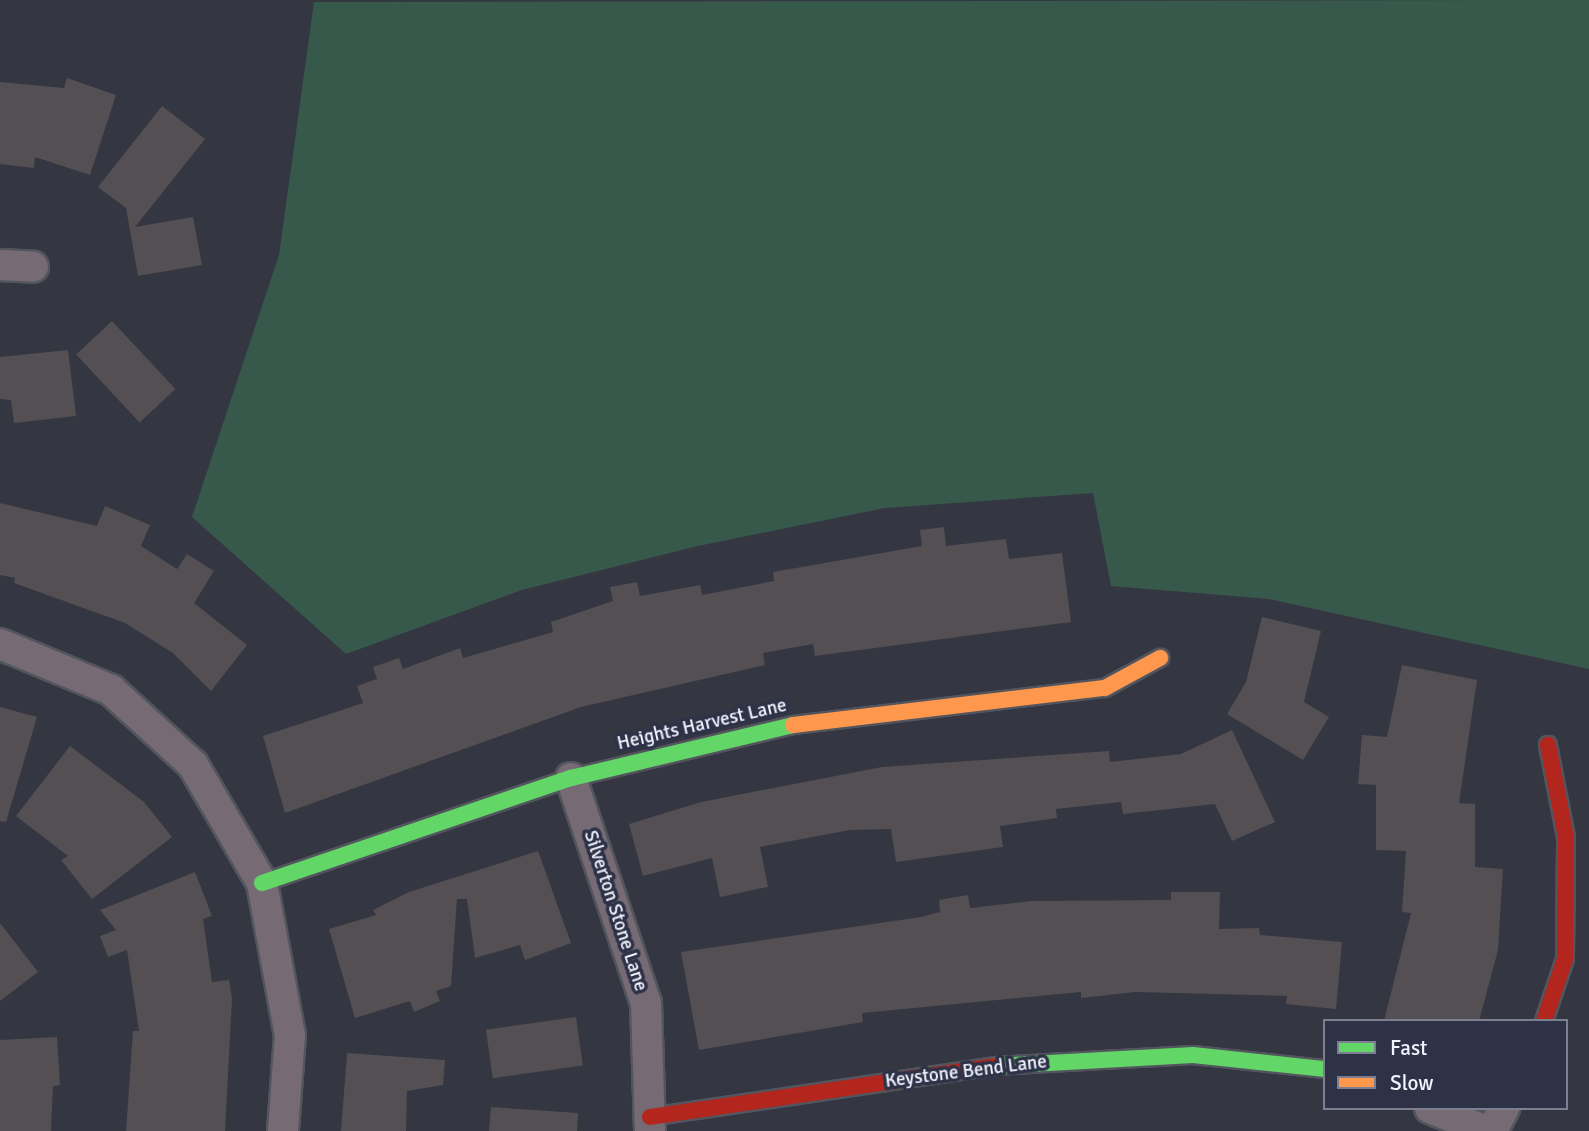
<!DOCTYPE html>
<style>
body{margin:0}
#map{position:relative;width:1589px;height:1131px;overflow:hidden;background:#343641;font-family:Signika,sans-serif}
div>[style]{position:absolute}
.green>*{inset:0;background:#37594b}
.building>*{inset:0;background:#534f53;transform-origin:0 0}
.roads{filter:drop-shadow(2px 0 #53555e) drop-shadow(-2px 0 #53555e) drop-shadow(0 2px #53555e) drop-shadow(0 -2px #53555e)}
.street>*{height:30px;margin:-15px;padding:0 15px;transform-origin:15px;border-radius:15px;background:#766b74}
.fast>*{height:16px;margin:-8px;padding:0 8px;transform-origin:8px;border-radius:8px;background:#63d668}
.slow>*{height:16px;margin:-8px;padding:0 8px;transform-origin:8px;border-radius:8px;background:#ff974d}
.jam>*{height:16px;margin:-8px;padding:0 8px;transform-origin:8px;border-radius:8px;background:#b3261e}
span{translate:-50% -50%;white-space:nowrap;text-align:center;line-height:1.15;-webkit-text-stroke:7px #2e3247;paint-order:stroke}
.street-label{font-size:19px;color:#f1f3fe}
.legend{position:absolute;left:1323px;top:1019px;width:245px;height:91px;box-sizing:border-box;background:#2e3247;border:2px solid #7c7f90;margin:0;padding:9px 12px;list-style:none;font-size:21px;color:#f1f3fe}
.legend li{display:flex;align-items:center;gap:14px;height:35px}
.legend b{width:35px;border:2px solid #7c7f90}
</style>
<div id="map">
<div class="green">
<div style="clip-path:polygon(1589px 0,1589px 669px,1269px 599px,1111px 586px,1093px 493px,885px 508px,698px 546px,522px 590px,346px 654px,192px 517px,279px 255px,314px 2px)"></div>
</div>
<div class="building">
<div style="clip-path:polygon(67px 78px,116px 95px,90px 175px,35px 157px,34px 168px,0 164px,0 82px,64px 88px)"></div>
<div style="clip-path:polygon(162px 106px,205px 139px,135px 227px,193px 217px,202px 265px,138px 276px,126px 208px,98px 187px)"></div>
<div style="left:112px;top:321px;width:93px;height:49px;rotate:47deg"></div>
<div style="clip-path:polygon(68px 350px,76px 416px,14px 423px,11px 400px,0 399px,0 357px)"></div>
<div style="clip-path:polygon(0 503px,97px 526px,105px 506px,150px 525px,141px 546px,177px 569px,187px 554px,214px 571px,194px 603px,247px 645px,211px 691px,173px 653px,125px 623px,14px 583px,15px 578px,0 575px)"></div>
<div style="clip-path:polygon(944px 527px,946px 546px,1006px 539px,1009px 559px,1062px 553px,1071px 622px,815px 656px,813px 644px,763px 653px,765px 665px,581px 707px,285px 813px,263px 736px,363px 703px,357px 686px,377px 679px,373px 667px,399px 658px,403px 669px,460px 648px,463px 658px,553px 632px,551px 622px,613px 601px,610px 587px,637px 582px,640px 596px,700px 585px,702px 595px,774px 581px,773px 572px,922px 546px,920px 530px)"></div>
<div style="clip-path:polygon(1262px 617px,1321px 631px,1304px 702px,1329px 717px,1303px 760px,1227px 714px,1246px 682px)"></div>
<div style="clip-path:polygon(1402px 665px,1477px 680px,1459px 803px,1475px 804px,1475px 867px,1503px 869px,1498px 950px,1479px 1021px,1384px 1021px,1411px 913px,1402px 912px,1406px 851px,1376px 850px,1376px 785px,1358px 784px,1362px 735px,1387px 737px)"></div>
<div style="clip-path:polygon(0 707px,37px 717px,6px 822px,0 821px)"></div>
<div style="clip-path:polygon(1232px 730px,1275px 822px,1232px 841px,1215px 804px,1123px 814px,1121px 802px,1056px 809px,1057px 818px,1000px 826px,1003px 847px,896px 862px,891px 829px,850px 830px,760px 847px,768px 887px,720px 897px,712px 858px,643px 876px,629px 824px,701px 802px,882px 767px,1109px 751px,1110px 762px,1181px 754px)"></div>
<div style="clip-path:polygon(70px 746px,144px 802px,172px 837px,92px 899px,61px 860px,68px 856px,16px 816px)"></div>
<div style="clip-path:polygon(538px 851px,571px 943px,525px 960px,520px 945px,475px 958px,467px 899px,457px 899px,451px 986px,436px 991px,440px 1001px,414px 1012px,410px 1001px,355px 1018px,329px 929px,376px 915px,373px 910px,409px 892px)"></div>
<div style="clip-path:polygon(195px 872px,212px 916px,203px 919px,212px 982px,229px 980px,232px 999px,225px 1131px,126px 1131px,133px 1031px,139px 1031px,127px 950px,108px 957px,100px 936px,116px 930px,100px 910px)"></div>
<div style="clip-path:polygon(1171px 892px,1220px 892px,1219px 929px,1259px 928px,1260px 935px,1342px 942px,1336px 1009px,1286px 1004px,1287px 996px,1135px 992px,1081px 998px,1081px 992px,862px 1013px,863px 1022px,699px 1050px,681px 952px,921px 917px,940px 912px,939px 900px,968px 895px,970px 908px,1031px 901px,1171px 900px)"></div>
<div style="clip-path:polygon(0 923px,38px 972px,0 1001px)"></div>
<div style="left:576px;top:1017px;width:49px;height:91px;rotate:82deg"></div>
<div style="clip-path:polygon(57px 1037px,60px 1085px,53px 1086px,51px 1131px,0 1131px,0 1040px)"></div>
<div style="clip-path:polygon(347px 1053px,445px 1060px,443px 1085px,407px 1091px,406px 1131px,341px 1131px)"></div>
<div style="clip-path:polygon(491px 1107px,578px 1113px,577px 1131px,489px 1131px)"></div>
</div>
<div class="roads">
<div class="street">
<div style="left:0;top:265px;width:33px;rotate:3deg"></div>
<div style="left:0;top:644px;width:120px;rotate:22.5deg"></div>
<div style="left:111px;top:690px;width:111px;rotate:42.4deg"></div>
<div style="left:193px;top:765px;width:137px;rotate:59.7deg"></div>
<div style="left:262px;top:883px;width:155px;rotate:79.6deg"></div>
<div style="left:290px;top:1035px;width:96px;rotate:94.2deg"></div>
<div style="left:571px;top:778px;width:237px;rotate:71.6deg"></div>
<div style="left:646px;top:1003px;width:128px;rotate:88.2deg"></div>
<div style="left:1430px;top:1108px;width:61px;rotate:22.3deg"></div>
<div style="left:1492px;top:1131px;width:26px;rotate:-62deg"></div>
</div>
<div class="fast">
<div style="left:262px;top:883px;width:326px;rotate:-18.8deg"></div>
<div style="left:571px;top:778px;width:228px;rotate:-13.4deg"></div>
<div style="left:995px;top:1066px;width:198px;rotate:-3.2deg"></div>
<div style="left:1193px;top:1055px;width:133px;rotate:6.1deg"></div>
</div>
<div class="slow">
<div style="left:793px;top:725px;width:314px;rotate:-6.8deg"></div>
<div style="left:1105px;top:688px;width:63px;rotate:-28.6deg"></div>
</div>
<div class="jam">
<div style="left:1544px;top:1021px;width:65px;rotate:-71.3deg"></div>
<div style="left:1565px;top:959px;width:122px;rotate:-89.5deg"></div>
<div style="left:1566px;top:837px;width:94px;rotate:-101.1deg"></div>
<div style="left:650px;top:1117px;width:349px;rotate:-8.4deg"></div>
</div>
</div>
<div class="street-label">
<span style="left:702px;top:725px;rotate:-13deg">Heights Harvest Lane</span>
<span style="left:615px;top:911px;rotate:72deg">Silverton Stone Lane</span>
<span style="left:966px;top:1072px;rotate:-7deg">Keystone Bend Lane</span>
</div>
<ul class="legend">
<li><b style="height:9px;background:#63d668"></b>Fast</li>
<li><b style="height:9px;background:#ff974d"></b>Slow</li>
</ul>
</div>
